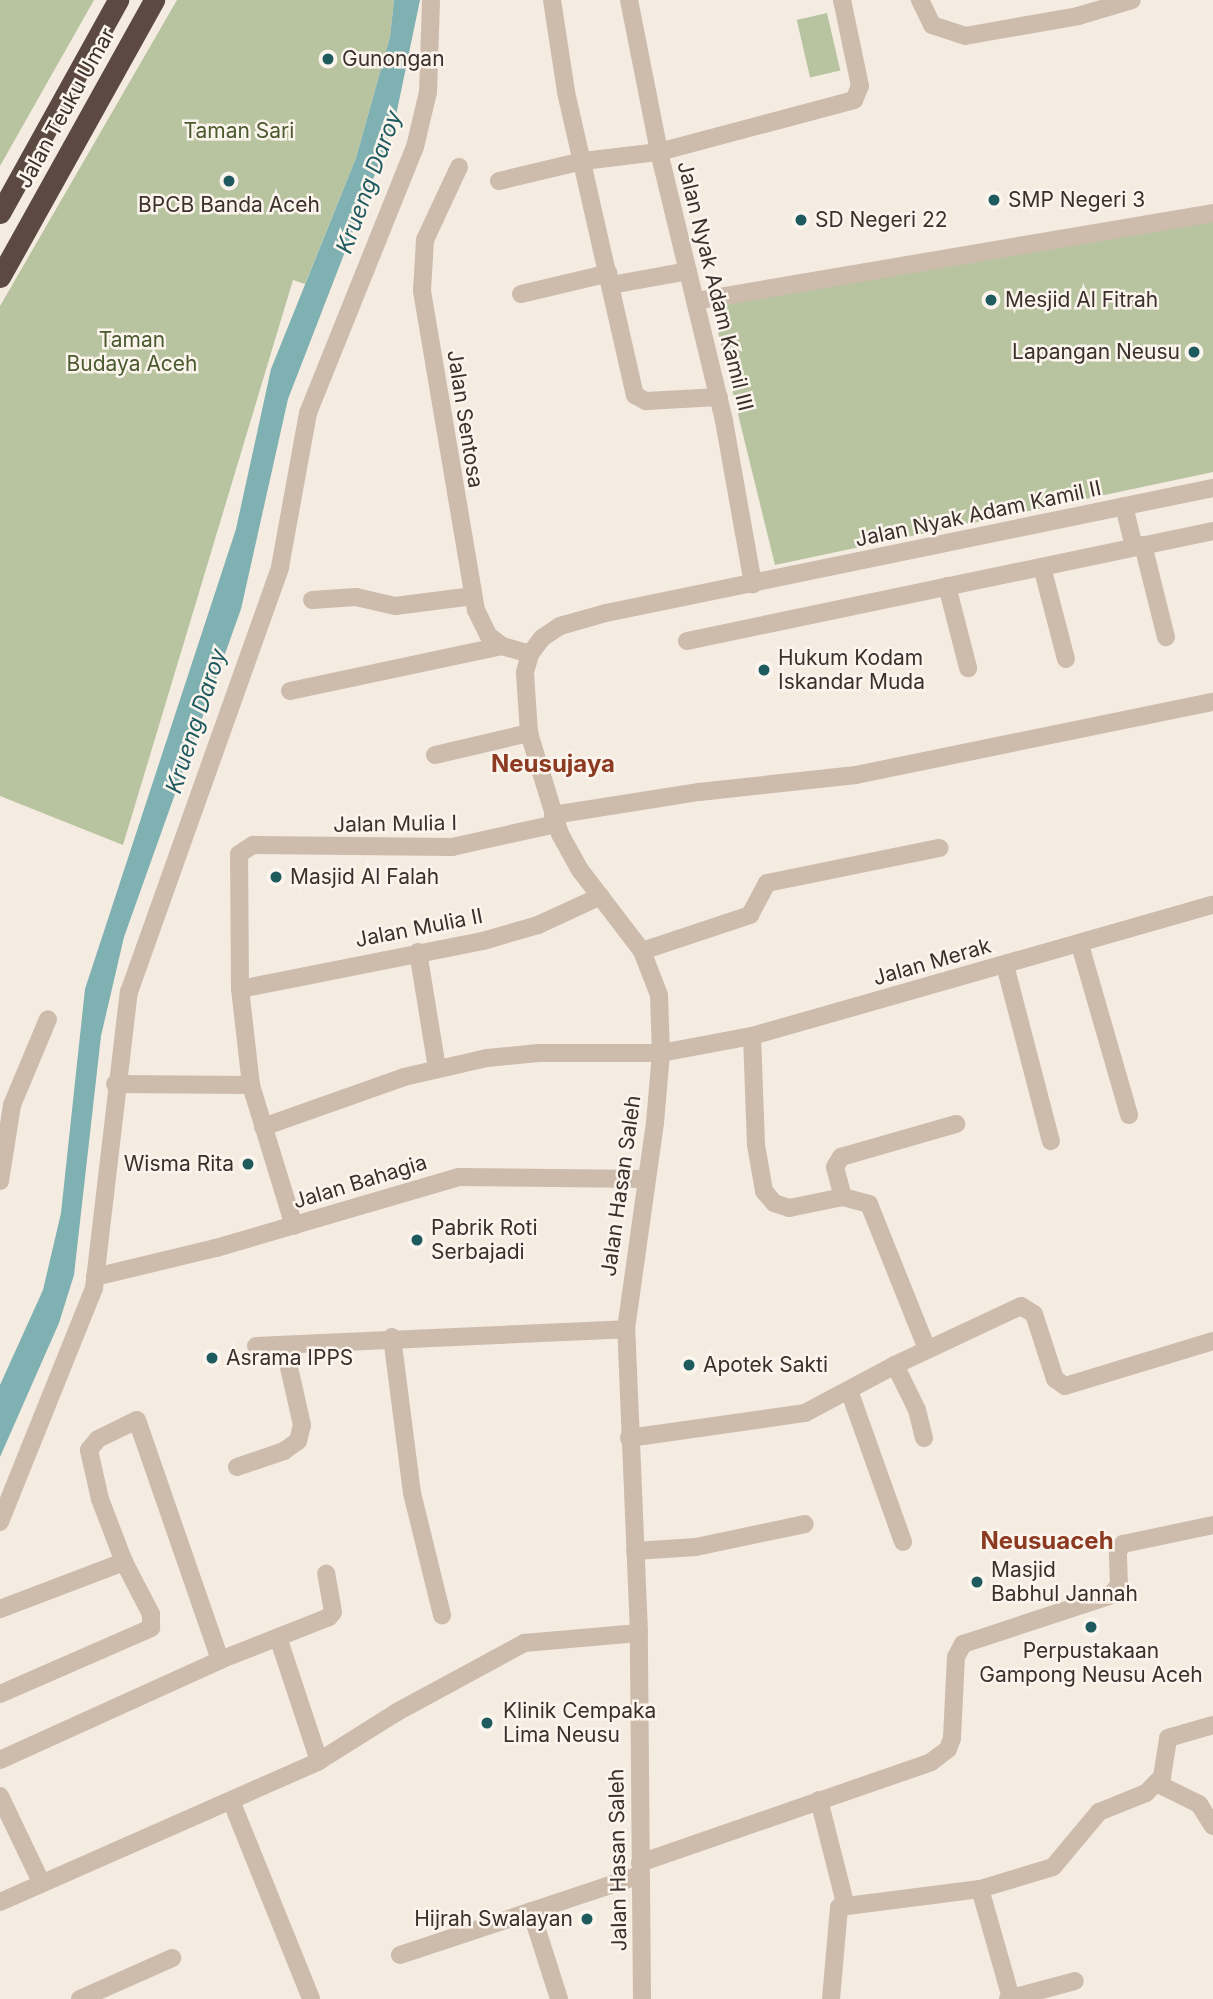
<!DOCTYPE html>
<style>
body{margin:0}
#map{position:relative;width:1213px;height:1999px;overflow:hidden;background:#f4ebe1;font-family:Inter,sans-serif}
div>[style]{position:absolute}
.green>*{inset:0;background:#b8c4a0;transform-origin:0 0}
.water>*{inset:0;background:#7fb0b2}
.minor>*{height:18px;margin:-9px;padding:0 9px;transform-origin:9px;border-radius:9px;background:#cdbbac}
.highway>*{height:21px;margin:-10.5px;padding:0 10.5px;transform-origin:10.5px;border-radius:10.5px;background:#5c4a42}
.dots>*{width:19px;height:19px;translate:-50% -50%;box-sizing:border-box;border:4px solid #fbf5ee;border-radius:50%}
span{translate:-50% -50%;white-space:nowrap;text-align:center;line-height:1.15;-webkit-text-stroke:5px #fbf5ee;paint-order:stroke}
.poi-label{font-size:21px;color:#3b302b}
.left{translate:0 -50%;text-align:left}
.right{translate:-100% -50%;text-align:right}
.street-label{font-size:21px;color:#3b302b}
.park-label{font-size:21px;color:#4a5a2e}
.water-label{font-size:23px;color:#1f5a5e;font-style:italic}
.quarter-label{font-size:24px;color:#8c3b22;font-weight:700}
</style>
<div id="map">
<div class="green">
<div style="clip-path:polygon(0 0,94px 0,0 166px)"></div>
<div style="clip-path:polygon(177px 0,394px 0,390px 37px,356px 158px,305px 284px,293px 280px,123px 845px,0 796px,0 306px)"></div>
<div style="left:827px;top:13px;width:59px;height:31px;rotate:77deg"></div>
<div style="clip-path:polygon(1213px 209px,1213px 472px,775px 565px,711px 304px)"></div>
</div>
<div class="water">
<div style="clip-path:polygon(394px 0,420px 0,394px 125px,288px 399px,241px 609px,124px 937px,101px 1036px,74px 1275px,59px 1323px,0 1457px,0 1385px,43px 1290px,61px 1213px,85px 989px,236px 529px,271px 369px,356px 158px,390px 37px)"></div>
</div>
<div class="minor">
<div style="left:552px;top:0;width:93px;rotate:81.3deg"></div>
<div style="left:566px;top:92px;width:311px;rotate:77.2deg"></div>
<div style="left:635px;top:395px;width:13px;rotate:29deg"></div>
<div style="left:646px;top:401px;width:73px;rotate:-3.1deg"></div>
<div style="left:629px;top:0;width:155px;rotate:78.8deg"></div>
<div style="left:659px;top:152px;width:277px;rotate:76.4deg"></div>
<div style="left:724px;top:421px;width:166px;rotate:79.9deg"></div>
<div style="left:920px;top:0;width:28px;rotate:64deg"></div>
<div style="left:932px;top:25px;width:35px;rotate:18deg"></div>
<div style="left:965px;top:36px;width:115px;rotate:-10deg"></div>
<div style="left:1078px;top:16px;width:56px;rotate:-16.5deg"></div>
<div style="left:459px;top:167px;width:81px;rotate:115deg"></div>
<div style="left:425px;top:240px;width:51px;rotate:93.4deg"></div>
<div style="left:422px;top:291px;width:324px;rotate:80.4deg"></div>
<div style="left:476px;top:610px;width:28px;rotate:64deg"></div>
<div style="left:488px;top:635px;width:18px;rotate:38deg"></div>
<div style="left:502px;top:646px;width:29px;rotate:16deg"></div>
<div style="left:499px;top:181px;width:86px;rotate:-13.4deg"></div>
<div style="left:583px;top:161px;width:77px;rotate:-6.8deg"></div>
<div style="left:659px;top:152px;width:202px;rotate:-14.9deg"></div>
<div style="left:854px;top:100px;width:15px;rotate:-67deg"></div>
<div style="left:860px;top:86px;width:88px;rotate:-101.8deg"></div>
<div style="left:611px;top:285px;width:78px;rotate:-10.3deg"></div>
<div style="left:521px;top:294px;width:90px;rotate:-13.4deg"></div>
<div style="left:695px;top:301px;width:525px;rotate:-9.64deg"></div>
<div style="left:1124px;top:506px;width:42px;rotate:76.3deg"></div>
<div style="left:1143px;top:545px;width:95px;rotate:76deg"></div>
<div style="left:1042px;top:567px;width:95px;rotate:75.4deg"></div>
<div style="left:947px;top:586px;width:85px;rotate:75.6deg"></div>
<div style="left:312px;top:600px;width:44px;rotate:-3.9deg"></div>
<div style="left:356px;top:597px;width:40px;rotate:13deg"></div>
<div style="left:395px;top:606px;width:79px;rotate:-7.3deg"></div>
<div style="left:687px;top:641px;width:537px;rotate:-11.81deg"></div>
<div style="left:290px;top:691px;width:217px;rotate:-12deg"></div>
<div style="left:435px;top:755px;width:97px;rotate:-13.2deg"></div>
<div style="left:553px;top:815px;width:148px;rotate:-9deg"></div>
<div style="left:699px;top:792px;width:158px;rotate:-6.2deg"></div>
<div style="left:856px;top:775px;width:364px;rotate:-11.6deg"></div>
<div style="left:1080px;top:945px;width:177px;rotate:73.9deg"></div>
<div style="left:642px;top:951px;width:114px;rotate:-18.4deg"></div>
<div style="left:750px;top:915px;width:36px;rotate:-62deg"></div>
<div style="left:767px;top:883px;width:176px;rotate:-11.5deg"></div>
<div style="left:418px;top:952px;width:118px;rotate:80.7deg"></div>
<div style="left:1005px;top:965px;width:182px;rotate:75.4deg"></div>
<div style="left:240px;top:989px;width:248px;rotate:-11.2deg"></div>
<div style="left:483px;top:941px;width:57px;rotate:-16.2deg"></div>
<div style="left:538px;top:925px;width:69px;rotate:-24.7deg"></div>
<div style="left:752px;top:1036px;width:109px;rotate:87.9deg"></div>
<div style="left:756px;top:1145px;width:47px;rotate:80.1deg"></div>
<div style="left:764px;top:1191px;width:16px;rotate:50deg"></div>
<div style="left:774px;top:1203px;width:16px;rotate:18deg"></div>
<div style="left:789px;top:1208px;width:55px;rotate:-11.5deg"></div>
<div style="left:843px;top:1197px;width:27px;rotate:15deg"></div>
<div style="left:869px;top:1204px;width:156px;rotate:68.2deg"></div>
<div style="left:115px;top:1084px;width:136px;rotate:0.4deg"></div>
<div style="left:263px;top:1127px;width:150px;rotate:-19.5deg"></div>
<div style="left:404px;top:1077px;width:85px;rotate:-12.9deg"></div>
<div style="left:487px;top:1058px;width:52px;rotate:-5.5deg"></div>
<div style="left:539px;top:1053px;width:122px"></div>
<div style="left:661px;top:1053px;width:93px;rotate:-10.6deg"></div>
<div style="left:752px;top:1036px;width:479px;rotate:-15.9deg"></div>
<div style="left:0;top:1181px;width:77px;rotate:-81deg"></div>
<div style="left:12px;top:1105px;width:93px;rotate:-67.3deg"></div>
<div style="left:843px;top:1197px;width:31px;rotate:-105deg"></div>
<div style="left:835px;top:1167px;width:12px;rotate:-59deg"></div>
<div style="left:841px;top:1157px;width:120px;rotate:-16deg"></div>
<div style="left:294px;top:1226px;width:147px;rotate:-107deg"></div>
<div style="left:251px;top:1085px;width:97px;rotate:-96.5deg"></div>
<div style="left:240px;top:989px;width:135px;rotate:-90.4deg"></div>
<div style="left:239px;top:854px;width:17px;rotate:-33deg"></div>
<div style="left:253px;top:845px;width:199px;rotate:0.6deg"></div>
<div style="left:452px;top:847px;width:107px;rotate:-12.5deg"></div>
<div style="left:95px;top:1277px;width:124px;rotate:-13.5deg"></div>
<div style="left:216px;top:1248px;width:253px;rotate:-16.3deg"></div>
<div style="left:459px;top:1177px;width:185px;rotate:0.6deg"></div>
<div style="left:392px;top:1337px;width:157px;rotate:82.7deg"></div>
<div style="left:412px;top:1493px;width:126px;rotate:76.2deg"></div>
<div style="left:256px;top:1346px;width:370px;rotate:-2.6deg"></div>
<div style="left:895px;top:1365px;width:50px;rotate:63.9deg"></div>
<div style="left:917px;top:1410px;width:29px;rotate:76deg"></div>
<div style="left:850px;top:1393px;width:158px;rotate:70.4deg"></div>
<div style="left:629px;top:1438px;width:178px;rotate:-8.1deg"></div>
<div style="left:805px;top:1413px;width:102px;rotate:-28.1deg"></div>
<div style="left:895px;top:1365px;width:139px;rotate:-25.1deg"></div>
<div style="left:1021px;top:1306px;width:15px;rotate:32deg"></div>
<div style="left:1034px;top:1314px;width:68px;rotate:72.1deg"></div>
<div style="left:1055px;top:1379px;width:12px;rotate:35deg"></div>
<div style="left:1065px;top:1386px;width:155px;rotate:-16.9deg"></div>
<div style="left:237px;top:1467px;width:50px;rotate:-18.8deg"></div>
<div style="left:284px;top:1451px;width:17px;rotate:-36deg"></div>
<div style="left:298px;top:1441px;width:16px;rotate:-76deg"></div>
<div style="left:302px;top:1425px;width:82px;rotate:-102.7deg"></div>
<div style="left:0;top:1522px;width:252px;rotate:-68.1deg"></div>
<div style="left:94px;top:1288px;width:298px;rotate:-83.3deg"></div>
<div style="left:129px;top:992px;width:451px;rotate:-70.4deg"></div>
<div style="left:280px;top:567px;width:157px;rotate:-79.7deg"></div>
<div style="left:308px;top:413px;width:287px;rotate:-68.1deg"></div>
<div style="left:415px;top:147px;width:57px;rotate:-76.7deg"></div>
<div style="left:428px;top:92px;width:92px;rotate:-88.1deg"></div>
<div style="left:635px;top:1551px;width:61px;rotate:-3.8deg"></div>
<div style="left:696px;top:1547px;width:111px;rotate:-11.9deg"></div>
<div style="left:0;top:1609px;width:133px;rotate:-20.8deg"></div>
<div style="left:279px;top:1640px;width:127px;rotate:71.7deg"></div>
<div style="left:0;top:1694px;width:165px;rotate:-23.6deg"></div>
<div style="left:151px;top:1628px;width:14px;rotate:-90deg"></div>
<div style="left:151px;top:1614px;width:59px;rotate:-117.4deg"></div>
<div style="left:124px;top:1562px;width:67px;rotate:-110.9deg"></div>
<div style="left:100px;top:1499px;width:50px;rotate:-102.7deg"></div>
<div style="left:89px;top:1450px;width:14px;rotate:-51deg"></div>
<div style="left:98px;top:1439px;width:43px;rotate:-26deg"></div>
<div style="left:137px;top:1420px;width:254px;rotate:70.9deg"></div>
<div style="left:0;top:1760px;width:242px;rotate:-24.4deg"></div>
<div style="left:220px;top:1660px;width:117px;rotate:-21.5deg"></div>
<div style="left:329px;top:1617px;width:6px;rotate:-51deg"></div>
<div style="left:333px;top:1612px;width:39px;rotate:-100deg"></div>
<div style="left:1156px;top:1783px;width:48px;rotate:26deg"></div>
<div style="left:1199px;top:1804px;width:26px;rotate:58deg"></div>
<div style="left:0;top:1796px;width:95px;rotate:64.5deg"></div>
<div style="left:819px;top:1800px;width:106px;rotate:75.8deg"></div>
<div style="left:232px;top:1803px;width:211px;rotate:68deg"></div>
<div style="left:640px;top:1863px;width:308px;rotate:-19.1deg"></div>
<div style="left:931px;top:1762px;width:21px;rotate:-37deg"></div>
<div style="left:948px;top:1749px;width:12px;rotate:-70deg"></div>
<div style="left:952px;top:1738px;width:81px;rotate:-87.2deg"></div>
<div style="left:956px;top:1657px;width:15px;rotate:-62deg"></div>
<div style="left:963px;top:1644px;width:154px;rotate:-18.2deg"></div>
<div style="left:1109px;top:1596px;width:14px;rotate:-45deg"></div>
<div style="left:1119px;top:1586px;width:35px;rotate:-92deg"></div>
<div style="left:1118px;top:1551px;width:9px;rotate:-54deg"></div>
<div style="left:1123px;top:1544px;width:92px;rotate:-11.9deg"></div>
<div style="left:980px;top:1889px;width:113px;rotate:74.1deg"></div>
<div style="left:0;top:1902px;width:349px;rotate:-23.8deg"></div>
<div style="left:319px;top:1761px;width:92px;rotate:-32.1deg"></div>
<div style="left:397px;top:1712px;width:145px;rotate:-28.5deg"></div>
<div style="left:524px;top:1643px;width:115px;rotate:-5deg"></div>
<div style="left:531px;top:1911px;width:92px;rotate:72.3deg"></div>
<div style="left:400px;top:1955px;width:253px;rotate:-18.4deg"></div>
<div style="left:80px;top:1999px;width:101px;rotate:-24deg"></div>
<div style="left:642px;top:1999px;width:366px;rotate:-90.5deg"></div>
<div style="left:639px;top:1633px;width:304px;rotate:-92.4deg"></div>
<div style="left:626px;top:1329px;width:208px;rotate:-82deg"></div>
<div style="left:655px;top:1123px;width:70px;rotate:-85.1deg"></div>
<div style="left:661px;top:1053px;width:58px;rotate:-92deg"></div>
<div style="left:659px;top:995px;width:47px;rotate:-111.1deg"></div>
<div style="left:642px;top:951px;width:102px;rotate:-127.4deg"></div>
<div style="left:580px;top:870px;width:41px;rotate:-119.1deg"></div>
<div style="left:560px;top:834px;width:106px;rotate:-107.1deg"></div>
<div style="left:529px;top:733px;width:61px;rotate:-93.8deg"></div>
<div style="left:525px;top:672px;width:19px;rotate:-74deg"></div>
<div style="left:530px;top:654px;width:20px;rotate:-53deg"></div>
<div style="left:542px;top:638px;width:22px;rotate:-34deg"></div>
<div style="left:560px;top:626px;width:48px;rotate:-15.8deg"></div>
<div style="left:606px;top:613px;width:620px;rotate:-11.64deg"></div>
<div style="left:831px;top:1999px;width:92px;rotate:-85deg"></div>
<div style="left:839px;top:1907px;width:142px;rotate:-7.3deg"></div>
<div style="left:980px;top:1889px;width:76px;rotate:-16.8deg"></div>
<div style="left:1053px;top:1867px;width:72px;rotate:-50.1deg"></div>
<div style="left:1099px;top:1812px;width:51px;rotate:-22deg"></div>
<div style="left:1146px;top:1793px;width:23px;rotate:-45deg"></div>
<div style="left:1162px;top:1777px;width:39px;rotate:-81deg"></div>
<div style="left:1168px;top:1738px;width:47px;rotate:-16.1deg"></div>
<div style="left:1008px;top:1999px;width:69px;rotate:-15deg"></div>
</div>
<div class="highway">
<div style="left:0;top:213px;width:244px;rotate:-61deg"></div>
<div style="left:0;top:277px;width:317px;rotate:-60.9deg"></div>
</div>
<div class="dots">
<div style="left:328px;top:59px;background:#1f5a5e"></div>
<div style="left:229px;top:181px;background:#1f5a5e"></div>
<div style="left:994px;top:200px;background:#1f5a5e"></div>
<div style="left:801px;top:220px;background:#1f5a5e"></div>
<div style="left:991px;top:300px;background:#1f5a5e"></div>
<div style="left:1194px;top:352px;background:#1f5a5e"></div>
<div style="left:764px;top:670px;background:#1f5a5e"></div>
<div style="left:276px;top:877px;background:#1f5a5e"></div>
<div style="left:248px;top:1164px;background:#1f5a5e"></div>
<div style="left:417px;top:1240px;background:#1f5a5e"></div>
<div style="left:212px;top:1358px;background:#1f5a5e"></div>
<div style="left:689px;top:1365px;background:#1f5a5e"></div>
<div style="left:977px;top:1582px;background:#1f5a5e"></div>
<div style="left:1091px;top:1627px;background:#1f5a5e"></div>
<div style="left:487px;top:1723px;background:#1f5a5e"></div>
<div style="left:587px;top:1919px;background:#1f5a5e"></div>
</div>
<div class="poi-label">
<span class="left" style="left:342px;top:59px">Gunongan</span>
<span class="left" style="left:1008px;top:200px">SMP Negeri 3</span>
<span style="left:229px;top:205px">BPCB Banda Aceh</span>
<span class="left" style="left:815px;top:220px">SD Negeri 22</span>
<span class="left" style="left:1005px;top:300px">Mesjid Al Fitrah</span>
<span class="right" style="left:1180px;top:352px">Lapangan Neusu</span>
<span class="left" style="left:778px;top:670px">Hukum Kodam<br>Iskandar Muda</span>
<span class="left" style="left:290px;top:877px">Masjid Al Falah</span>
<span class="right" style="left:234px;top:1164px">Wisma Rita</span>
<span class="left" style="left:431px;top:1240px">Pabrik Roti<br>Serbajadi</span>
<span class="left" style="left:226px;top:1358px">Asrama IPPS</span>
<span class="left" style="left:703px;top:1365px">Apotek Sakti</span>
<span class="left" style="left:991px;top:1582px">Masjid<br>Babhul Jannah</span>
<span style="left:1091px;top:1663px">Perpustakaan<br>Gampong Neusu Aceh</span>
<span class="left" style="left:503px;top:1723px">Klinik Cempaka<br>Lima Neusu</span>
<span class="right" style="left:573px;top:1919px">Hijrah Swalayan</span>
</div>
<div class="street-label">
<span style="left:66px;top:108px;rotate:-61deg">Jalan Teuku Umar</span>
<span style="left:715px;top:286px;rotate:76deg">Jalan Nyak Adam Kamil III</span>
<span style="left:465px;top:419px;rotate:81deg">Jalan Sentosa</span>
<span style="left:978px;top:514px;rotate:-12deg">Jalan Nyak Adam Kamil II</span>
<span style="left:395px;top:824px;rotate:-1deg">Jalan Mulia I</span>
<span style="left:419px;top:928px;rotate:-11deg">Jalan Mulia II</span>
<span style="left:932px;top:962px;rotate:-16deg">Jalan Merak</span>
<span style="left:360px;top:1182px;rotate:-17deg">Jalan Bahagia</span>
<span style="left:621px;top:1186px;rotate:-82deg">Jalan Hasan Saleh</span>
<span style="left:618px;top:1860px;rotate:-91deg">Jalan Hasan Saleh</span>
</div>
<div class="park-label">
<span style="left:239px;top:131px">Taman Sari</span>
<span style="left:132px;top:352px">Taman<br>Budaya Aceh</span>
</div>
<div class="water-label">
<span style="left:369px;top:182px;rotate:-70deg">Krueng Daroy</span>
<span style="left:196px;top:721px;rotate:-72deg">Krueng Daroy</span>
</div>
<div class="quarter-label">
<span style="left:553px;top:764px">Neusujaya</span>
<span style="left:1047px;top:1541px">Neusuaceh</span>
</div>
</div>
